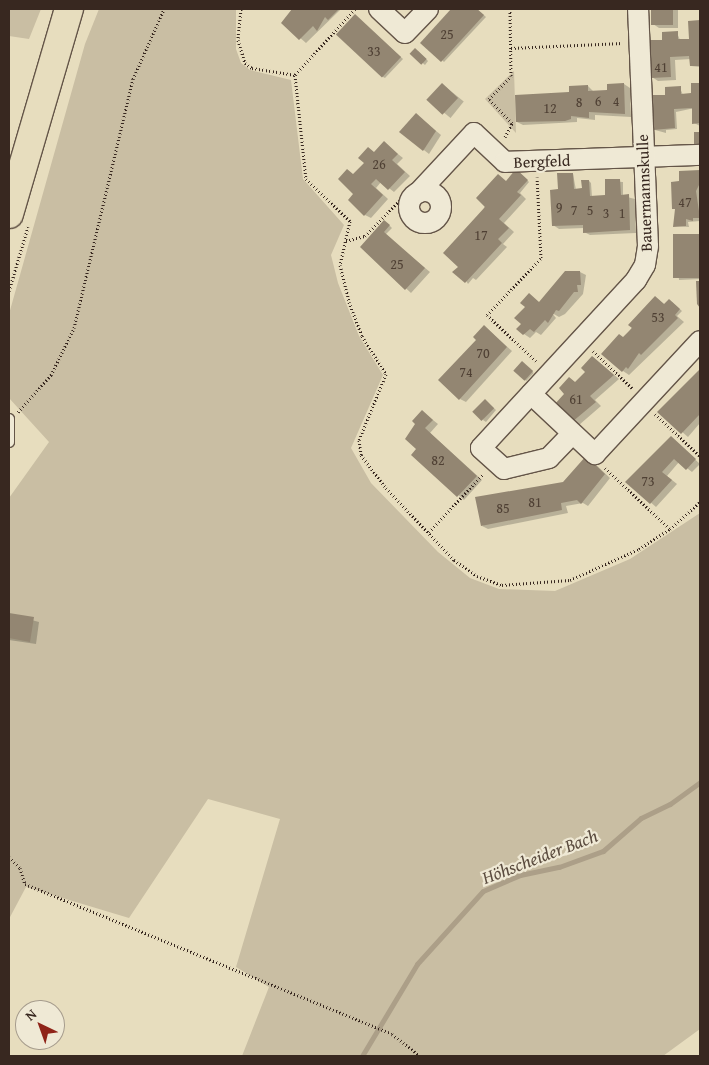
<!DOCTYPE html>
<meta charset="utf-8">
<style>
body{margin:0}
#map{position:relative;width:709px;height:1065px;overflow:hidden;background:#e7ddbe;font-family:"Gentium Book Plus",serif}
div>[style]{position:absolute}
.green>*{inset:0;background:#c9bea3}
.shadow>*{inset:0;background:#0003;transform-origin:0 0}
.stream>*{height:5px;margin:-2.5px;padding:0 2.5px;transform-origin:2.5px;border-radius:2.5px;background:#ac9f88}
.building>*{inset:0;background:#938672;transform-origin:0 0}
.path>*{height:3px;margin-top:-1.5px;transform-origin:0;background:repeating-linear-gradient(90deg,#382820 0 1px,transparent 0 3.5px)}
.roads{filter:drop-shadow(1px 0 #645548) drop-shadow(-1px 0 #645548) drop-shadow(0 1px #645548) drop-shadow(0 -1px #645548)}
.service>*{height:10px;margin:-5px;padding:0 5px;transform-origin:5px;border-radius:5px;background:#efe9d5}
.minor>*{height:20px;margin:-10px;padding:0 10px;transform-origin:10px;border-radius:10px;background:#efe9d5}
.minor>.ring{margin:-10px;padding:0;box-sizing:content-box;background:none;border:20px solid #efe9d5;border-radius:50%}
.primary>*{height:28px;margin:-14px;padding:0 14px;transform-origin:14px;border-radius:14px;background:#e7ddbe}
span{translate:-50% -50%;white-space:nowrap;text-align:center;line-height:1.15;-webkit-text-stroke:4.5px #efe9d5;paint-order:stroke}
.number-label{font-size:14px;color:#4f4034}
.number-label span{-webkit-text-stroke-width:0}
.street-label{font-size:16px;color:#382820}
.water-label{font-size:18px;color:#5b4c3f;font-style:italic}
.frame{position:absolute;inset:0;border:10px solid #382820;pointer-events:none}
.north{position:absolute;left:15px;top:1000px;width:50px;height:50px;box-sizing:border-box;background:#efe9d5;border:1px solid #a69c8d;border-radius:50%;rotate:318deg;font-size:14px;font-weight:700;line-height:20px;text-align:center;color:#382820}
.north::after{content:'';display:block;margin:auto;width:18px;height:22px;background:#8f2418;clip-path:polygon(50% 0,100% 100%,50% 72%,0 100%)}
</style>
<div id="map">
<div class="green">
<div style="clip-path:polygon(9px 9px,41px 9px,29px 39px,9px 36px)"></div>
<div style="clip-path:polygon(99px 9px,236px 9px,236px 49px,241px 63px,250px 70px,291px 80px,303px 179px,344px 225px,331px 255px,338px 283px,359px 336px,383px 375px,351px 448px,371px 483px,438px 552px,470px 578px,499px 589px,555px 591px,630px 559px,700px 513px,700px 1029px,663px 1056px,242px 1056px,269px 987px,236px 967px,280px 819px,208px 799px,129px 918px,26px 887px,9px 919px,9px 498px,49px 442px,9px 398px,9px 314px,85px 44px)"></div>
<div style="clip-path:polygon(514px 71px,516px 133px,485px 99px)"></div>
</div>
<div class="shadow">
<div style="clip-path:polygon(293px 9px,297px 11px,341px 9px,306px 43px,283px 23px)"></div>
<div style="clip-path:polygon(453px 9px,477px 9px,486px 17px,444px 62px,422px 42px)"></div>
<div style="clip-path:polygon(653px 9px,678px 9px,678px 28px,659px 28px,653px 24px)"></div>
<div style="clip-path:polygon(357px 17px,403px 59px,385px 78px,383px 77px)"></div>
<div style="clip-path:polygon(689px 22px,700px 22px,700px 67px,691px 66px,691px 59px,675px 60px,676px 80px,658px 81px,652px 77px,666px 41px,677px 33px,680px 40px,690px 40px)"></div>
<div style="clip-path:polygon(418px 51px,428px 61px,425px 65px,412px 54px)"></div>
<div style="left:442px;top:84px;width:28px;height:21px;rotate:39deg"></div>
<div style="clip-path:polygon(624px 84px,630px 88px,631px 117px,595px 115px,595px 120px,577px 118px,577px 122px,523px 125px,517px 122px,588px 86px,594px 92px,608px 91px)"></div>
<div style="clip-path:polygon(692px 84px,700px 84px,700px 126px,694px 123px,693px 109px,690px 109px,676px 112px,677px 129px,666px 130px,666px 133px,655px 130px,667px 96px,680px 88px,683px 95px,693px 95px)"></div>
<div style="clip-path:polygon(417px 115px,441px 135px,429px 154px,401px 132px)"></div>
<div style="clip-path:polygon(384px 143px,403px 158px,397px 164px,410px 176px,394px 192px,381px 182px,376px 188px,388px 199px,371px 218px,365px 215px,355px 194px,354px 176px)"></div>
<div style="clip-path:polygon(519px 172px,529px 182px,520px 193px,526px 199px,504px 223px,514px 232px,503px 244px,507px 247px,476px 280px,473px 278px,468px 284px,458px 268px,498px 176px,509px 186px)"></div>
<div style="clip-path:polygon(680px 172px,700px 172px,700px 221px,688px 222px,689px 227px,674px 226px)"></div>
<div style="clip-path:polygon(573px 174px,576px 190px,583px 190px,589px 181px,591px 183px,592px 197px,610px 196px,606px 181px,623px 182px,623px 196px,635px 199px,636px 233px,590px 235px,584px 232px,584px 228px,559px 229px,553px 225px,559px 190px)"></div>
<div style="clip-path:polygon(387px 223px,392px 228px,385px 235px,430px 272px,411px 293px,362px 247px)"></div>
<div style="clip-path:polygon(700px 235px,700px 279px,679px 280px,675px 237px)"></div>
<div style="clip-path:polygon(565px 272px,580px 272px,586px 275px,583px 294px,565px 314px,559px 317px,552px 313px,556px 318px,541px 335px,536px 332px,530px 338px,524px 334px,518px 329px,522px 324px,529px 295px,540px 303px)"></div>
<div style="clip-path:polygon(655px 297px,665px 305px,672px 302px,682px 311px,677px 316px,684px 322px,629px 375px,623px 371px,624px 338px)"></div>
<div style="clip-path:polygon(484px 326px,512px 351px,466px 402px,460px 399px)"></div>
<div style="clip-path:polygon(593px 357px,619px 379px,595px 400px,601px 406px,579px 425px,573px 421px,566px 394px,569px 378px,576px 383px,587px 372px)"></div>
<div style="left:522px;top:362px;width:16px;height:11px;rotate:43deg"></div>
<div style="clip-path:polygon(700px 370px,700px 423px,688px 437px,659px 412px)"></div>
<div style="clip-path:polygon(487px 402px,496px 410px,486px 422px,483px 420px)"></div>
<div style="clip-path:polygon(423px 412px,438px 424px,430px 433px,482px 480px,464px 500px,413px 455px,418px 449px)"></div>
<div style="clip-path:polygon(671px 437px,700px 464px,692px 472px,679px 462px,667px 476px,677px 484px,656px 507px,627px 482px)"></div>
<div style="clip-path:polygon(592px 461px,610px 478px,588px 506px,583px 503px,566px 506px,568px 513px,488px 529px,482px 526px,564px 483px)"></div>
<div style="clip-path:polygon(9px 614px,39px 622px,36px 644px,9px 640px)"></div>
</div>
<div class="stream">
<div style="left:362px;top:1056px;width:107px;rotate:-59.1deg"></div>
<div style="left:417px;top:964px;width:98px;rotate:-47.9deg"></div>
<div style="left:483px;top:891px;width:40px;rotate:-23.4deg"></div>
<div style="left:520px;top:875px;width:40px;rotate:-12deg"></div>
<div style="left:559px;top:867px;width:47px;rotate:-20deg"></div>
<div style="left:603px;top:851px;width:50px;rotate:-41deg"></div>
<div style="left:641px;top:818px;width:32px;rotate:-26deg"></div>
<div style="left:670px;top:804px;width:37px;rotate:-36deg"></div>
</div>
<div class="building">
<div style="clip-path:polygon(292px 9px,296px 10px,339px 9px,328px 20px,325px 17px,317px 31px,313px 26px,299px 40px,281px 23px)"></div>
<div style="clip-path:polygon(451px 9px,477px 9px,484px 15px,441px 62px,420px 43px)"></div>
<div style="left:651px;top:9px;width:22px;height:16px"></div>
<div style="left:355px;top:14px;width:63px;height:28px;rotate:43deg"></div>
<div style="clip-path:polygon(700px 20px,700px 66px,690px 66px,689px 56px,670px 57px,671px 77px,651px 78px,650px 40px,662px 40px,662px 32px,678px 31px,678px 39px,689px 39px,688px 21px)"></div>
<div style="left:415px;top:48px;width:16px;height:8px;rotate:43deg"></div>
<div style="left:442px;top:83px;width:22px;height:23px;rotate:43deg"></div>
<div style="clip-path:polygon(624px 83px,625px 114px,589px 112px,589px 118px,571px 116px,571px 119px,565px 121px,516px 122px,515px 95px,569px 92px,569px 86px,588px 85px,588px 91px,607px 90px,607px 84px)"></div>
<div style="clip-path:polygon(691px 83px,700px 83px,700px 123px,692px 124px,692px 108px,674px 109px,675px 128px,653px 130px,652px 95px,665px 95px,665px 87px,681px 86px,681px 94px,691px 93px)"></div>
<div style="clip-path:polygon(416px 113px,436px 131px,423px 151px,399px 132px)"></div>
<div style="left:694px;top:132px;width:6px;height:16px"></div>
<div style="clip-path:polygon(384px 141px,398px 154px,392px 160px,405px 172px,388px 190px,376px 179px,371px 184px,383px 195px,364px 216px,348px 200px,353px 194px,338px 179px,347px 169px,353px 174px,364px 163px,358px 158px,368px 147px,374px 152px)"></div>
<div style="clip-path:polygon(516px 169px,528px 180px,517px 192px,521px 195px,499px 219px,509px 228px,498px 239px,502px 243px,465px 283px,452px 272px,458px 267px,443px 253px,485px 207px,476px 198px,498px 174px,506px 181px)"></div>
<div style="clip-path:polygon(700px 170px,700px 183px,696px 191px,700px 218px,693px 218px,693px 221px,686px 219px,686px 226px,673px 227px,675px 209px,672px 209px,671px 182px,679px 181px,679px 171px)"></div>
<div style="clip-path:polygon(557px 173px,573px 173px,574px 189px,582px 188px,581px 180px,589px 180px,590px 196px,605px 195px,605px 179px,620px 179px,621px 195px,629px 194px,630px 230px,583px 233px,583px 225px,552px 226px,550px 190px,558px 189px)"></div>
<div style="clip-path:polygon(384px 220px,390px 225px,384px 232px,425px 268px,405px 290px,360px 247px)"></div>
<div style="left:700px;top:234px;width:44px;height:27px;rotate:90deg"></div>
<div style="clip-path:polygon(565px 271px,580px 271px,581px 285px,577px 285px,578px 292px,574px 292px,559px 311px,556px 310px,548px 323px,545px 320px,534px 332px,530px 329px,523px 335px,516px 329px,521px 324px,514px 318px,525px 307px,520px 303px,529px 293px,539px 302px)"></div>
<div style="clip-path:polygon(696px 281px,700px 281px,700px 308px,697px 304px)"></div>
<div style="clip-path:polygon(655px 296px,664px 304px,669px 299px,680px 309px,675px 315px,678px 318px,641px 355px,639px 353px,628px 369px,626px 367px,622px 372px,601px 354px,619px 334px,623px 337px,632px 328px,628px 325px)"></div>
<div style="clip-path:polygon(484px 325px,507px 347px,459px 400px,438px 380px,476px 340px,473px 337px)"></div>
<div style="clip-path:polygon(592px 356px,614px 375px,590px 396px,596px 402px,572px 422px,554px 405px,564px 394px,559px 388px,569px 377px,575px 382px,585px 372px,581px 368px)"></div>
<div style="left:522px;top:361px;width:15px;height:13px;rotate:42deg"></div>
<div style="clip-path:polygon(700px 369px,700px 414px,681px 434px,657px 412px)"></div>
<div style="left:485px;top:399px;width:13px;height:18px;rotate:45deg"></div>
<div style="clip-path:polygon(422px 410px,433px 420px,425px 428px,477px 476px,457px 497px,411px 455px,416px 449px,405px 439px,415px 424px,412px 421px)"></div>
<div style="clip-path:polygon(671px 436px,696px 459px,686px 470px,674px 459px,662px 472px,672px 480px,650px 504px,625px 482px)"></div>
<div style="clip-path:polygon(586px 456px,605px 474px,581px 504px,577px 500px,561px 503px,562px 510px,481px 526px,475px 497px,563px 482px)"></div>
<div style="clip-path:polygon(9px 613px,34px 617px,30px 642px,9px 638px)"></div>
</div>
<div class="path">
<div style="left:241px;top:9px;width:31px;rotate:96deg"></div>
<div style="left:238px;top:40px;width:24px;rotate:73deg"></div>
<div style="left:245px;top:63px;width:9px;rotate:36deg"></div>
<div style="left:252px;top:68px;width:44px;rotate:9.2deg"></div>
<div style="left:355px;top:9px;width:89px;rotate:132.3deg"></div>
<div style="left:295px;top:75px;width:105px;rotate:84deg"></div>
<div style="left:306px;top:179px;width:61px;rotate:43.7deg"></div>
<div style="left:350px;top:221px;width:45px;rotate:102.8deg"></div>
<div style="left:340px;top:265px;width:38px;rotate:76deg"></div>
<div style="left:349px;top:302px;width:36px;rotate:69deg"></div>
<div style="left:362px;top:336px;width:45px;rotate:57.7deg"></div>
<div style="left:386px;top:374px;width:71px;rotate:112.2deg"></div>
<div style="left:359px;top:440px;width:15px;rotate:82deg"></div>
<div style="left:361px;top:455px;width:41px;rotate:52.9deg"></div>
<div style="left:386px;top:488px;width:99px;rotate:46.6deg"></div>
<div style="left:454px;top:560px;width:28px;rotate:35deg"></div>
<div style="left:477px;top:576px;width:27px;rotate:20deg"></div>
<div style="left:502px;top:585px;width:68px;rotate:-4.2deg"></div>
<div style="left:570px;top:580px;width:76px;rotate:-24.2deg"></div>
<div style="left:639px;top:549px;width:37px;rotate:-33deg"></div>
<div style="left:670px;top:529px;width:40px;rotate:-42deg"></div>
<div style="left:511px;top:48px;width:112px;rotate:-2.6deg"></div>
<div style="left:505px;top:137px;width:16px;rotate:-63deg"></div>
<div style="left:512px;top:123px;width:33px;rotate:-134deg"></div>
<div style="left:489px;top:99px;width:32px;rotate:-46deg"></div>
<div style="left:511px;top:76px;width:67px;rotate:-90.9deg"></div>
<div style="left:346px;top:241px;width:20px;rotate:-15deg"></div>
<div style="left:365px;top:236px;width:52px;rotate:-45.8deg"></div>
<div style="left:9px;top:291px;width:67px;rotate:-73.5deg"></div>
<div style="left:593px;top:351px;width:54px;rotate:43.5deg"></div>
<div style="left:536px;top:361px;width:67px;rotate:-136.8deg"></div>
<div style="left:487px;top:315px;width:79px;rotate:-46.5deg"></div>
<div style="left:541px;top:258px;width:81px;rotate:-92.8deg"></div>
<div style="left:18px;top:412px;width:50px;rotate:-48.3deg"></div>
<div style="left:51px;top:375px;width:52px;rotate:-63.9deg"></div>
<div style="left:74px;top:328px;width:256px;rotate:-76.7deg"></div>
<div style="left:133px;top:79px;width:77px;rotate:-66.1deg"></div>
<div style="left:655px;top:414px;width:62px;rotate:43deg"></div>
<div style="left:605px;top:468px;width:89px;rotate:43.2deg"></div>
<div style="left:429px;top:532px;width:79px;rotate:-47deg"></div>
<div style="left:9px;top:857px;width:16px;rotate:45deg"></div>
<div style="left:20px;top:868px;width:17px;rotate:73deg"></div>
<div style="left:25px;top:884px;width:396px;rotate:22.2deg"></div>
<div style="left:392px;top:1034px;width:36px;rotate:38deg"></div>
</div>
<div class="roads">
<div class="service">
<div style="left:9px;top:419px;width:23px;rotate:90deg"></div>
</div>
<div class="minor">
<div style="left:379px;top:9px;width:35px;rotate:43deg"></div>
<div style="left:405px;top:33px;width:33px;rotate:-46deg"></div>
<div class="ring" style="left:409px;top:191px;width:12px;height:12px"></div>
<div style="left:418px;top:193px;width:82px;rotate:-47deg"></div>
<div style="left:474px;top:133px;width:42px;rotate:43.1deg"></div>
<div style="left:505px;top:162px;width:195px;rotate:-2.1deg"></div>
<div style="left:531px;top:394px;width:88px;rotate:43.2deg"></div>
<div style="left:595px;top:454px;width:154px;rotate:-47.1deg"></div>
<div style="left:572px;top:434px;width:33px;rotate:134deg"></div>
<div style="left:549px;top:458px;width:46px;rotate:166.3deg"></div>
<div style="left:504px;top:469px;width:31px;rotate:-138deg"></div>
<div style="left:481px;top:448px;width:229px;rotate:-47.3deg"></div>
<div style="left:636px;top:280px;width:17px;rotate:-59deg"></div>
<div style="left:645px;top:265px;width:19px;rotate:-81deg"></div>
<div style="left:648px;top:246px;width:237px;rotate:-92.4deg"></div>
</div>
<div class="primary">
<div style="left:9px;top:214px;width:214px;rotate:-73.7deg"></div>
</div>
</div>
<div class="number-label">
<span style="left:447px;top:34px">25</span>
<span style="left:374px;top:51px">33</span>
<span style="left:661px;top:67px">41</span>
<span style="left:598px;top:101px">6</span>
<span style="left:616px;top:101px">4</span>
<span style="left:579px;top:102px">8</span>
<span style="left:550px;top:108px">12</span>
<span style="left:379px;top:164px">26</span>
<span style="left:685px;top:202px">47</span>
<span style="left:559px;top:207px">9</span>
<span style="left:574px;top:210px">7</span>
<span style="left:590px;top:210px">5</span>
<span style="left:606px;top:213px">3</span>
<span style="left:622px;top:213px">1</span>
<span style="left:481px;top:235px">17</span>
<span style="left:397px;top:264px">25</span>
<span style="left:658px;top:317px">53</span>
<span style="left:483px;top:353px">70</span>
<span style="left:466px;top:372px">74</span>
<span style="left:576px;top:399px">61</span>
<span style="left:438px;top:460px">82</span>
<span style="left:648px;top:481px">73</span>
<span style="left:535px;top:502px">81</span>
<span style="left:503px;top:508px">85</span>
</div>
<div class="street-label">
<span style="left:542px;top:161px;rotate:-2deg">Bergfeld</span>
<span style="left:644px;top:193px;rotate:-92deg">Bauermannskulle</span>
</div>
<div class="water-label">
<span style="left:540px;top:857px;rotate:-21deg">Höhscheider Bach</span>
</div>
<div class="frame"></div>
<div class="north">N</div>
</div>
